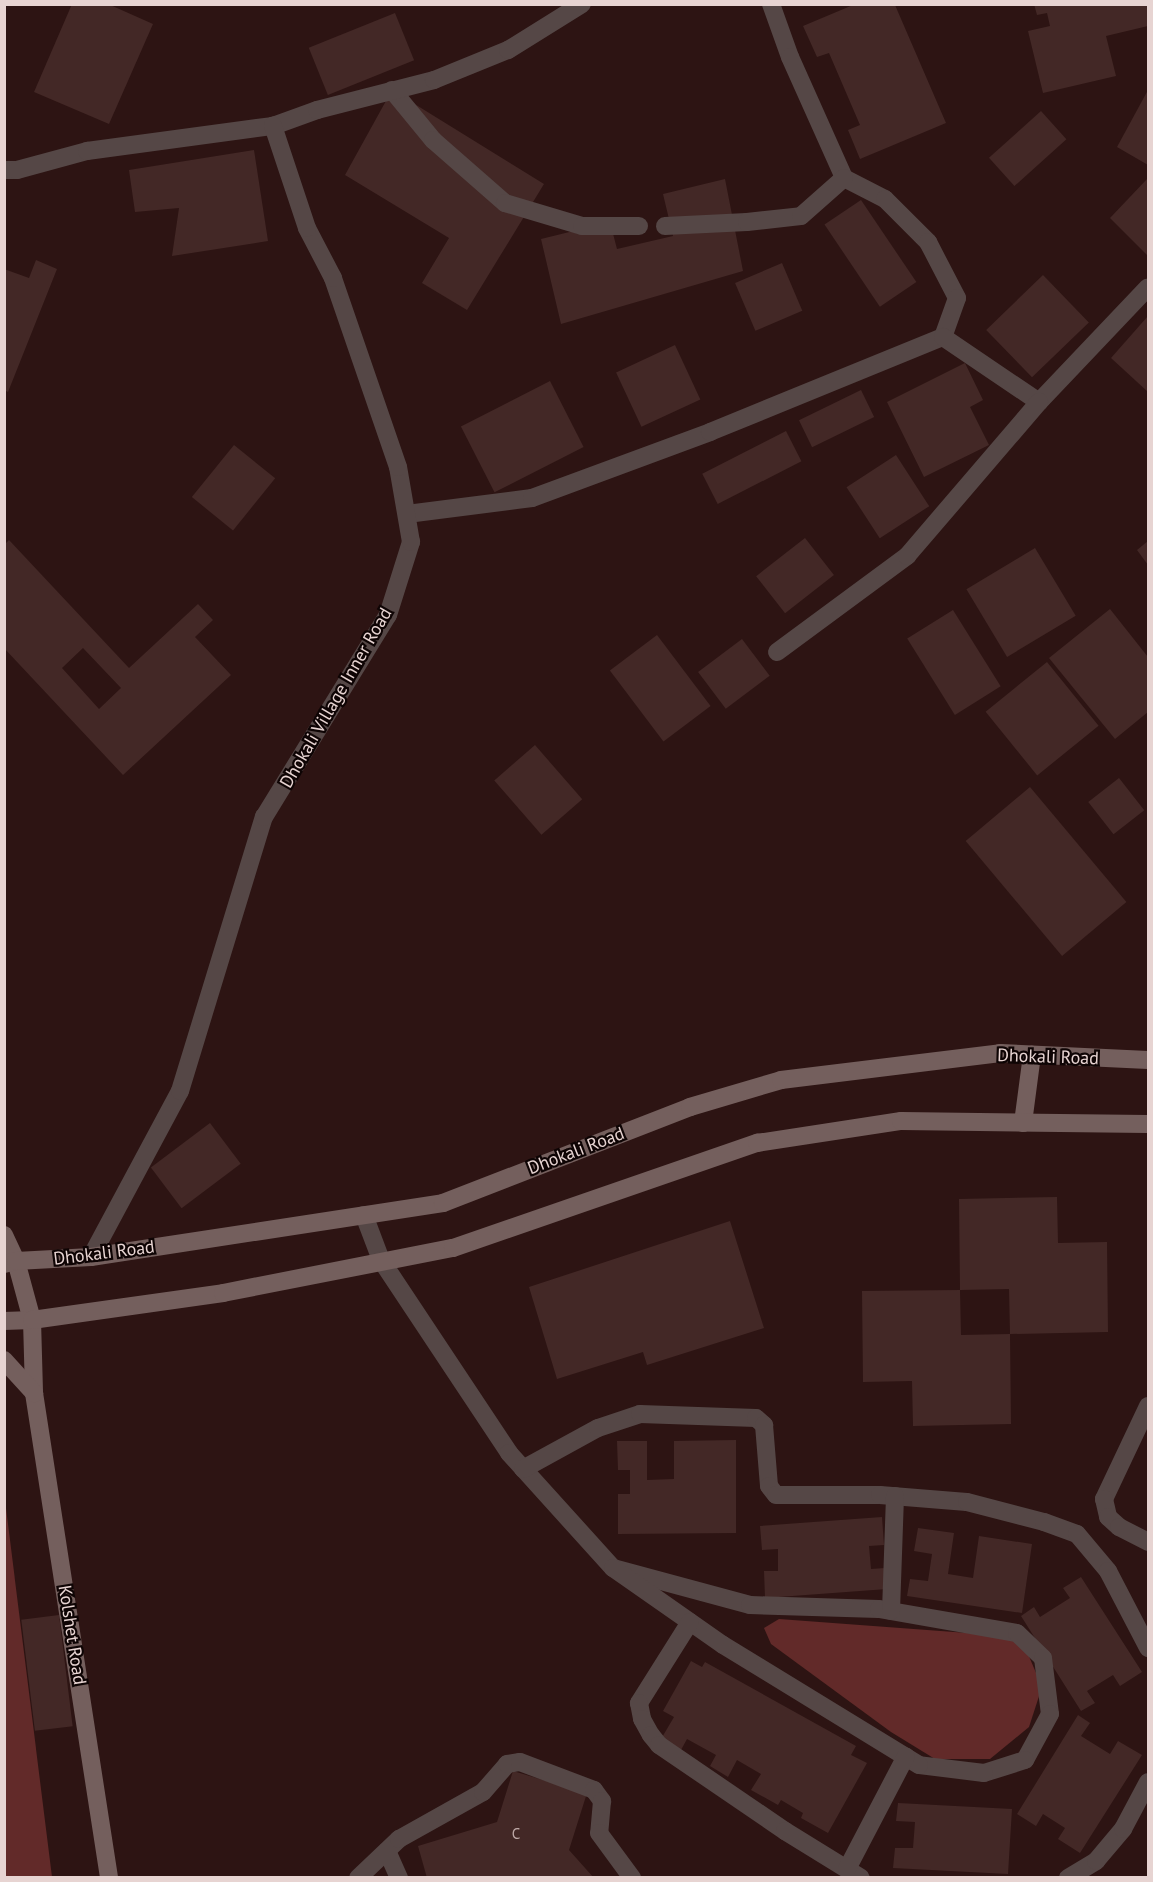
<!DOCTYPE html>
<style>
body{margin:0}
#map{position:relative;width:1153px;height:1882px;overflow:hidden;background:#2d1413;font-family:"PT Sans",sans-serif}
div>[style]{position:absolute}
.green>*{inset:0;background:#622a29}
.building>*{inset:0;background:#432826;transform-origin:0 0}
.lane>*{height:18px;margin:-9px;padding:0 9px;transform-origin:9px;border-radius:9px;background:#554746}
.street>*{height:18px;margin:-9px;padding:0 9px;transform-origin:9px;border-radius:9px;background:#554746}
.secondary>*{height:18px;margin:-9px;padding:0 9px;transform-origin:9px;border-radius:9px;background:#745f5d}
span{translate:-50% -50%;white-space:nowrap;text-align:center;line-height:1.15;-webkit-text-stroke:4.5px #0e0404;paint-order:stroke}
.number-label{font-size:15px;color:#bea9a7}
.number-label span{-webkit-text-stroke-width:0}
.street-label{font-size:18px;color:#e7d4d2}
.frame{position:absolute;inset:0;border:6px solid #e7d4d2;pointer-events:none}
</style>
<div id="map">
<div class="green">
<div style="clip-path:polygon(5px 1500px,52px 1877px,5px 1877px)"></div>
<div style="clip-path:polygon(779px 1619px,1008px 1636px,1028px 1654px,1042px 1687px,1029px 1727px,990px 1759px,935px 1759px,891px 1732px,771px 1644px,764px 1628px)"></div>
</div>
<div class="building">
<div style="clip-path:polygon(72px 4px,108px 4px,153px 24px,109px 124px,34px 92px)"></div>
<div style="clip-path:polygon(1034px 4px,1148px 4px,1148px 26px,1106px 36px,1116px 76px,1043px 93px,1028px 31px,1050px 26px,1047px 13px,1037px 15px)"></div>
<div style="clip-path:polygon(853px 5px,895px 5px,946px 123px,860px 159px,848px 130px,860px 125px,829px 53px,817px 57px,803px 26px)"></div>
<div style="left:395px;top:13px;width:51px;height:93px;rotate:68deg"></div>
<div style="clip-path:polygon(392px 90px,544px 184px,467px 310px,422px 283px,449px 238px,345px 175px)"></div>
<div style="clip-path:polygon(1148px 90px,1148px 165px,1117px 147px)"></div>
<div style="left:1041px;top:111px;width:38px;height:70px;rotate:48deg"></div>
<div style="clip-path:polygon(254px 150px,268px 241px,172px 256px,179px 208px,135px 212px,129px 170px)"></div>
<div style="clip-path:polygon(1148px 178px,1148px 256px,1110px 218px)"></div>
<div style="clip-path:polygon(725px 179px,743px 271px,561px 324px,541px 239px,610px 222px,617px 249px,673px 236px,663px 194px)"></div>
<div style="left:861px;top:200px;width:99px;height:44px;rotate:56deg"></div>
<div style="clip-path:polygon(36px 260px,57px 269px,8px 392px,4px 390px,4px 269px,29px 278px)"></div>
<div style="left:782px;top:263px;width:52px;height:51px;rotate:67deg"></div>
<div style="left:1043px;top:275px;width:66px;height:79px;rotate:46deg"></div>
<div style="clip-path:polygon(1148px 316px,1148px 392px,1111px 358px)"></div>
<div style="left:675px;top:345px;width:60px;height:65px;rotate:65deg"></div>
<div style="clip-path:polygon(965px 363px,983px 400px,970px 407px,989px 445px,924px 477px,887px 402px)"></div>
<div style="left:550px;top:381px;width:74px;height:100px;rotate:63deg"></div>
<div style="left:861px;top:390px;width:30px;height:69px;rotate:64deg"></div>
<div style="left:786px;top:431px;width:34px;height:94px;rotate:63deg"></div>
<div style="left:234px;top:445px;width:53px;height:67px;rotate:39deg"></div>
<div style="left:896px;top:455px;width:61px;height:59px;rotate:57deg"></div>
<div style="left:805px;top:538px;width:47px;height:62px;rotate:52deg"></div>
<div style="clip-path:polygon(evenodd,9px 540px,129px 668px,198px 604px,213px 620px,195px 637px,231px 675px,123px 775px,4px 648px,4px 545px,9px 540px,83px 648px,121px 688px,99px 709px,62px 668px,83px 648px)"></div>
<div style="clip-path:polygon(1148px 541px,1148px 565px,1137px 550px)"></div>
<div style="left:1035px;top:548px;width:79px;height:80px;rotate:59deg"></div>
<div style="clip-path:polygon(1110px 609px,1148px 657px,1148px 712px,1115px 739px,1049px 658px)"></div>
<div style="left:953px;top:610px;width:90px;height:54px;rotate:58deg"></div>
<div style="left:657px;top:635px;width:89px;height:59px;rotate:53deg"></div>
<div style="left:742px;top:639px;width:46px;height:55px;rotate:53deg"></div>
<div style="left:1047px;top:662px;width:82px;height:79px;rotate:51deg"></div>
<div style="left:535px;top:745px;width:72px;height:54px;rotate:49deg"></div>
<div style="left:1119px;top:778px;width:41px;height:39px;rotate:52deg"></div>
<div style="left:1030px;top:787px;width:150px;height:84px;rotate:50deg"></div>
<div style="left:210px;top:1123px;width:51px;height:74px;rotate:53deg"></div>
<div style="clip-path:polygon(1057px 1197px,1058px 1243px,1107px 1242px,1108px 1332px,1010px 1334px,1011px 1424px,913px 1426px,912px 1381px,863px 1382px,862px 1291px,960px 1290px,961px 1335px,1010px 1334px,1009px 1289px,960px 1290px,959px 1199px)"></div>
<div style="clip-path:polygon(730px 1221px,764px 1328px,647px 1365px,643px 1352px,557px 1379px,529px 1287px)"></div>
<div style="clip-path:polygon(736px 1440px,736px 1533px,618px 1534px,618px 1494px,630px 1494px,630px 1470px,618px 1470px,617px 1441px,647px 1441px,647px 1480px,674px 1479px,674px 1441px)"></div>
<div style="clip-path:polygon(882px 1517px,884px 1545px,869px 1546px,871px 1569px,885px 1568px,887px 1589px,765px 1598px,764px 1571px,778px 1571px,778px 1549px,762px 1550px,760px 1526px)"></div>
<div style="clip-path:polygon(918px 1528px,954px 1533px,948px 1574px,973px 1578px,979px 1536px,1032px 1544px,1022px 1613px,907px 1596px,910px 1579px,928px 1581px,932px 1554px,914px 1551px)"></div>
<div style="clip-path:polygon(1081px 1577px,1142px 1672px,1120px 1686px,1113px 1675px,1087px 1691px,1095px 1703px,1081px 1711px,1021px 1616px,1034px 1607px,1040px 1617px,1070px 1598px,1063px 1588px)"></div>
<div style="left:59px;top:1615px;width:112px;height:38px;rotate:83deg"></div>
<div style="clip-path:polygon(691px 1661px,702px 1667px,705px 1662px,856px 1746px,851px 1755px,867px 1763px,828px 1833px,801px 1818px,803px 1813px,781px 1800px,778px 1805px,751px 1790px,761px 1774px,737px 1760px,728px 1777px,710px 1766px,716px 1755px,687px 1739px,681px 1750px,661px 1739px,674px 1717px,663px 1711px)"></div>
<div style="clip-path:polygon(1078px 1715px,1090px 1723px,1081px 1736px,1110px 1754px,1118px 1741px,1142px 1755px,1080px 1853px,1058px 1839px,1065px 1828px,1043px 1814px,1036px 1826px,1017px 1814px)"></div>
<div style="clip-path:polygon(513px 1771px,587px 1793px,569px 1850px,594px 1878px,427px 1878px,418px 1846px,497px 1822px)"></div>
<div style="clip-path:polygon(898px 1803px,1012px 1809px,1008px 1874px,893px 1868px,895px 1848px,913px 1848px,915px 1822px,896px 1821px)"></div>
</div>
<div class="lane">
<div style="left:1148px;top:1406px;width:103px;rotate:115.3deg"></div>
<div style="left:1104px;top:1499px;width:18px;rotate:77deg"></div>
<div style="left:1108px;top:1517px;width:15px;rotate:42deg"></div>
<div style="left:1119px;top:1527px;width:33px;rotate:27deg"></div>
</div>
<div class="street">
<div style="left:771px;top:4px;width:56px;rotate:70.3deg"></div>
<div style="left:790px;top:57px;width:133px;rotate:65.9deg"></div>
<div style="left:392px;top:90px;width:65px;rotate:50.6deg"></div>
<div style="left:433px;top:140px;width:96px;rotate:41.2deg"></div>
<div style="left:505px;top:203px;width:80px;rotate:16.6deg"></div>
<div style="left:582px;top:226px;width:57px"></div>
<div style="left:4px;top:170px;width:13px"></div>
<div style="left:17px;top:170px;width:73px;rotate:-15.2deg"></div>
<div style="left:87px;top:151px;width:188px;rotate:-7.7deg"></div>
<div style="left:273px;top:126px;width:47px;rotate:-20deg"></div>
<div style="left:317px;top:110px;width:121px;rotate:-14.4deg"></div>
<div style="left:434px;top:80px;width:80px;rotate:-22.1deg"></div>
<div style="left:508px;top:50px;width:87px;rotate:-31.9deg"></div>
<div style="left:844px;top:178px;width:46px;rotate:27.1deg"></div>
<div style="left:885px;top:199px;width:61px;rotate:45deg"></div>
<div style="left:928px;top:242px;width:63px;rotate:62.6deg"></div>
<div style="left:957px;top:298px;width:41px;rotate:109.7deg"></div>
<div style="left:665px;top:226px;width:82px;rotate:-2.8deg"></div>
<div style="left:747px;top:222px;width:54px;rotate:-6.3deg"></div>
<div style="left:801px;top:216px;width:57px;rotate:-41.5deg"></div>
<div style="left:407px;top:514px;width:126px;rotate:-7.3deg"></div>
<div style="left:532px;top:498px;width:190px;rotate:-20.3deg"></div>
<div style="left:710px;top:432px;width:252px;rotate:-22.2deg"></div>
<div style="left:943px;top:337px;width:116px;rotate:34.1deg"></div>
<div style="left:1039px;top:402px;width:158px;rotate:-46.5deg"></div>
<div style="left:777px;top:652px;width:162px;rotate:-36.4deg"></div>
<div style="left:907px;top:556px;width:203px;rotate:-49.4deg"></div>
<div style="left:364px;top:1215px;width:48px;rotate:69.3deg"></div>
<div style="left:381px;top:1260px;width:232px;rotate:56.4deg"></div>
<div style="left:509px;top:1453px;width:155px;rotate:47.9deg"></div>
<div style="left:613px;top:1568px;width:142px;rotate:15.1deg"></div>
<div style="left:750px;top:1605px;width:129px;rotate:1.8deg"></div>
<div style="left:879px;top:1609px;width:140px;rotate:9.9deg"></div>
<div style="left:1017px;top:1633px;width:36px;rotate:44deg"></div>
<div style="left:1043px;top:1658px;width:56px;rotate:82.9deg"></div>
<div style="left:1050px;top:1714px;width:52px;rotate:118.5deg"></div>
<div style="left:1025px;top:1760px;width:43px;rotate:162.4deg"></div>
<div style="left:984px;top:1773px;width:65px;rotate:-173deg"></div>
<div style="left:919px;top:1765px;width:230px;rotate:-148.5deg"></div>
<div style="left:723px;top:1645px;width:134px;rotate:-145deg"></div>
<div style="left:91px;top:1257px;width:188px;rotate:-61.8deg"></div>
<div style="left:180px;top:1091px;width:287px;rotate:-73deg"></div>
<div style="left:264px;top:817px;width:237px;rotate:-58.5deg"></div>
<div style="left:388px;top:615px;width:77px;rotate:-72.5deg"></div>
<div style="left:411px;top:542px;width:76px;rotate:-99.8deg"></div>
<div style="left:398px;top:467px;width:200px;rotate:-109deg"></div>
<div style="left:333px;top:278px;width:56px;rotate:-117.5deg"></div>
<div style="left:307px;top:228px;width:108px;rotate:-108.4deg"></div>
<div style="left:523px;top:1469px;width:85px;rotate:-28.7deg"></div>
<div style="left:598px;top:1428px;width:44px;rotate:-18.4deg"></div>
<div style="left:640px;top:1414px;width:116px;rotate:2deg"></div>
<div style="left:756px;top:1418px;width:11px;rotate:41deg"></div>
<div style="left:764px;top:1425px;width:61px;rotate:85.3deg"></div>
<div style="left:769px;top:1486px;width:11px;rotate:52deg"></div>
<div style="left:776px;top:1495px;width:104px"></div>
<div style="left:880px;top:1495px;width:87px;rotate:4.6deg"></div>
<div style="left:967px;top:1502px;width:80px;rotate:14.6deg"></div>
<div style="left:1044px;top:1522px;width:35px;rotate:20deg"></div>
<div style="left:1077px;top:1534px;width:48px;rotate:50deg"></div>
<div style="left:1108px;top:1571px;width:87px;rotate:62.5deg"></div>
<div style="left:891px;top:1611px;width:115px;rotate:-88deg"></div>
<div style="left:690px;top:1622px;width:96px;rotate:122.2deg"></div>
<div style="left:639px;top:1703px;width:16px;rotate:79deg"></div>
<div style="left:642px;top:1719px;width:18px;rotate:61deg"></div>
<div style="left:651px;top:1735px;width:13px;rotate:51deg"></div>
<div style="left:659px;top:1745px;width:153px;rotate:34.3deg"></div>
<div style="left:785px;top:1831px;width:89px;rotate:31.7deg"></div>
<div style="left:387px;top:1851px;width:30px;rotate:66deg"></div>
<div style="left:847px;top:1869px;width:127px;rotate:-62.4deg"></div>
<div style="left:358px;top:1878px;width:57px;rotate:-43.6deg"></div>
<div style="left:399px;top:1839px;width:96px;rotate:-29.2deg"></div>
<div style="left:483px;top:1792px;width:37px;rotate:-49deg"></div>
<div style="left:507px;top:1764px;width:13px;rotate:-9deg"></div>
<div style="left:520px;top:1762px;width:79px;rotate:20.7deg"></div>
<div style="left:594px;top:1790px;width:14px;rotate:54deg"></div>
<div style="left:602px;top:1801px;width:32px;rotate:95deg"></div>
<div style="left:599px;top:1833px;width:56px;rotate:53.7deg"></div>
<div style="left:1068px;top:1878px;width:33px;rotate:-31deg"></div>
<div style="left:1096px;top:1861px;width:42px;rotate:-49.8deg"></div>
<div style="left:1123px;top:1829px;width:53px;rotate:-62deg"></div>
</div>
<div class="secondary">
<div style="left:1023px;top:1123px;width:69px;rotate:-82.5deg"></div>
<div style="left:4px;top:1235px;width:29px;rotate:65deg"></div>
<div style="left:16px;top:1261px;width:61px;rotate:74.8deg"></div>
<div style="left:32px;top:1320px;width:73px;rotate:88.4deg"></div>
<div style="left:34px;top:1393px;width:491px;rotate:81.2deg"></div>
<div style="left:4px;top:1264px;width:12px;rotate:-14deg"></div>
<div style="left:16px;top:1261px;width:75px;rotate:-3.1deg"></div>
<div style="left:91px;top:1257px;width:356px;rotate:-8.7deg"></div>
<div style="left:443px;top:1203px;width:265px;rotate:-21.2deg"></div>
<div style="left:690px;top:1107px;width:95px;rotate:-16.5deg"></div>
<div style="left:781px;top:1080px;width:221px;rotate:-7deg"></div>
<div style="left:1000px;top:1053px;width:148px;rotate:2.7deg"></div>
<div style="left:4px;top:1321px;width:28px;rotate:-2deg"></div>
<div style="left:32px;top:1320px;width:193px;rotate:-8deg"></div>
<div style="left:223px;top:1293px;width:234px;rotate:-11.1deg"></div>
<div style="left:453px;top:1248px;width:322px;rotate:-19.1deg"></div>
<div style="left:757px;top:1143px;width:146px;rotate:-8.7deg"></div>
<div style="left:901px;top:1121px;width:247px;rotate:0.7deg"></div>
<div style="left:4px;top:1360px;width:45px;rotate:47.7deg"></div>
</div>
<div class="number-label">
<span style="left:516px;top:1834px">C</span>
</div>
<div class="street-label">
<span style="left:336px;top:698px;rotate:-60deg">Dhokali Village Inner Road</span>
<span style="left:1048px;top:1057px;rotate:2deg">Dhokali Road</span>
<span style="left:576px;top:1151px;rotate:-21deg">Dhokali Road</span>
<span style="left:104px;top:1253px;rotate:-7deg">Dhokali Road</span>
<span style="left:72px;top:1635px;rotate:81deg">Kolshet Road</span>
</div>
<div class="frame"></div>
</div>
